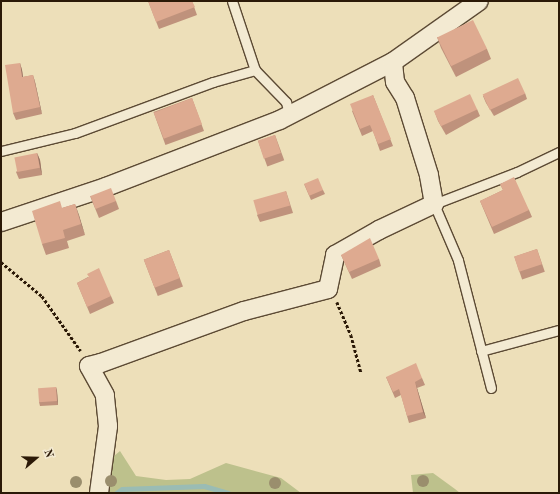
<!DOCTYPE html>
<style>
body{margin:0}
#map{position:relative;width:560px;height:494px;overflow:hidden;background:#eddfb9;font-family:"Old Standard TT",serif}
div>[style]{position:absolute}
.green>*{inset:0;background:#bdc18c}
.stream>*{height:5px;margin:-2.5px;padding:0 2.5px;transform-origin:2.5px;border-radius:2.5px;background:#9abcb4}
.path>*{height:2.5px;margin-top:-1.25px;transform-origin:0;background:repeating-linear-gradient(90deg,#2b1907 0 3px,transparent 0 5px)}
.roads{filter:drop-shadow(1px 0 #5c4a34) drop-shadow(-1px 0 #5c4a34) drop-shadow(0 1px #5c4a34) drop-shadow(0 -1px #5c4a34)}
.service>*{height:9px;margin:-4.5px;padding:0 4.5px;transform-origin:4.5px;border-radius:4.5px;background:#f3ead2}
.minor>*{height:18px;margin:-9px;padding:0 9px;transform-origin:9px;border-radius:9px;background:#f3ead2}
.trees>*{width:12px;height:12px;margin:-6px;border-radius:50%;background:#9a8e6d}
.wall>*{inset:0;background:#bf927c;transform-origin:0 0}
.shaded-wall>*{inset:0;background:#9b7765}
.building>*{inset:0;background:#deaa90;transform-origin:0 0}
span{translate:-50% -50%;white-space:nowrap;text-align:center;line-height:1.15;-webkit-text-stroke:4px #f3ead2;paint-order:stroke}
.frame{position:absolute;inset:0;border:2px solid #2b1907;pointer-events:none}
.north{position:absolute;left:16px;top:438px;width:40px;height:40px;-webkit-text-stroke:3px #f3ead2;paint-order:stroke;rotate:70deg;font-size:11px;font-weight:700;line-height:16px;text-align:center;color:#2b1907}
.north::after{content:'';display:block;margin:auto;width:14px;height:18px;background:#2b1907;clip-path:polygon(50% 0,100% 100%,50% 72%,0 100%)}
</style>
<div id="map">
<div class="green">
<div style="clip-path:polygon(120px 451px,136px 476px,166px 480px,190px 479px,226px 463px,281px 478px,301px 493px,100px 493px,107px 462px)"></div>
<div style="clip-path:polygon(433px 473px,455px 489px,460px 493px,413px 493px,411px 475px)"></div>
</div>
<div class="stream">
<div style="left:116px;top:493px;width:7px;rotate:-34deg"></div>
<div style="left:122px;top:489px;width:82px;rotate:-2.1deg"></div>
<div style="left:204px;top:486px;width:25px;rotate:16deg"></div>
</div>
<div class="path">
<div style="left:1px;top:262px;width:53px;rotate:39.7deg"></div>
<div style="left:42px;top:296px;width:67px;rotate:54.7deg"></div>
<div style="left:337px;top:302px;width:36px;rotate:67deg"></div>
<div style="left:351px;top:335px;width:39px;rotate:75deg"></div>
</div>
<div class="roads">
<div class="service">
<div style="left:232px;top:1px;width:73px;rotate:71.6deg"></div>
<div style="left:255px;top:70px;width:45px;rotate:45.9deg"></div>
<div style="left:286px;top:102px;width:12px;rotate:76deg"></div>
<div style="left:1px;top:151px;width:76px;rotate:-13.7deg"></div>
<div style="left:75px;top:133px;width:147px;rotate:-20.3deg"></div>
<div style="left:213px;top:82px;width:44px;rotate:-15.9deg"></div>
<div style="left:481px;top:351px;width:81px;rotate:-15.1deg"></div>
<div style="left:491px;top:388px;width:132px;rotate:-104.5deg"></div>
<div style="left:458px;top:260px;width:61px;rotate:-113.2deg"></div>
<div style="left:434px;top:204px;width:89px;rotate:-21.1deg"></div>
<div style="left:517px;top:172px;width:47px;rotate:-25.5deg"></div>
</div>
<div class="minor">
<div style="left:1px;top:222px;width:111px;rotate:-18.4deg"></div>
<div style="left:106px;top:187px;width:186px;rotate:-21.1deg"></div>
<div style="left:280px;top:120px;width:127px;rotate:-27.2deg"></div>
<div style="left:393px;top:62px;width:105px;rotate:-35.3deg"></div>
<div style="left:99px;top:493px;width:68px;rotate:-82.3deg"></div>
<div style="left:108px;top:426px;width:31px;rotate:-96deg"></div>
<div style="left:105px;top:395px;width:33px;rotate:-119deg"></div>
<div style="left:89px;top:366px;width:12px;rotate:-14deg"></div>
<div style="left:101px;top:363px;width:152px;rotate:-20deg"></div>
<div style="left:244px;top:311px;width:87px;rotate:-14.7deg"></div>
<div style="left:328px;top:289px;width:35px;rotate:-78deg"></div>
<div style="left:335px;top:255px;width:51px;rotate:-29.6deg"></div>
<div style="left:379px;top:230px;width:61px;rotate:-25.3deg"></div>
<div style="left:434px;top:204px;width:29px;rotate:-100deg"></div>
<div style="left:429px;top:175px;width:81px;rotate:-107.3deg"></div>
<div style="left:405px;top:98px;width:19px;rotate:-122deg"></div>
<div style="left:395px;top:82px;width:20px;rotate:-96deg"></div>
</div>
</div>
<div class="trees">
<div style="left:111px;top:481px"></div>
<div style="left:423px;top:481px"></div>
<div style="left:76px;top:482px"></div>
<div style="left:275px;top:483px"></div>
</div>
<div class="wall">
<div style="clip-path:polygon(148px 1px,192px 1px,197px 15px,159px 29px)"></div>
<div style="clip-path:polygon(437px 37px,487px 49px,491px 59px,456px 77px,441px 48px)"></div>
<div style="clip-path:polygon(20px 63px,22px 70px,23px 77px,33px 75px,35px 82px,42px 114px,16px 120px,13px 113px)"></div>
<div style="clip-path:polygon(525px 93px,527px 99px,494px 116px,486px 103px,483px 96px)"></div>
<div style="clip-path:polygon(373px 95px,393px 146px,380px 151px,373px 131px,362px 136px,352px 111px)"></div>
<div style="left:192px;top:98px;width:35px;height:41px;rotate:70deg"></div>
<div style="clip-path:polygon(477px 109px,480px 116px,446px 135px,438px 121px,435px 113px)"></div>
<div style="left:275px;top:135px;width:27px;height:18px;rotate:70deg"></div>
<div style="clip-path:polygon(37px 153px,40px 160px,42px 175px,19px 179px,16px 172px)"></div>
<div style="clip-path:polygon(304px 184px,323px 190px,325px 194px,311px 200px)"></div>
<div style="clip-path:polygon(500px 184px,529px 210px,532px 217px,494px 234px,480px 201px,503px 190px)"></div>
<div style="clip-path:polygon(286px 191px,293px 213px,260px 222px,257px 215px)"></div>
<div style="clip-path:polygon(90px 196px,116px 201px,119px 209px,99px 218px)"></div>
<div style="clip-path:polygon(75px 204px,85px 235px,67px 241px,69px 248px,46px 255px,42px 244px,62px 208px)"></div>
<div style="left:537px;top:249px;width:24px;height:24px;rotate:71deg"></div>
<div style="left:169px;top:250px;width:39px;height:27px;rotate:69deg"></div>
<div style="clip-path:polygon(341px 255px,379px 259px,381px 266px,352px 279px)"></div>
<div style="clip-path:polygon(88px 277px,111px 296px,114px 303px,90px 314px,77px 283px)"></div>
<div style="clip-path:polygon(386px 377px,422px 378px,425px 385px,417px 388px,426px 418px,409px 423px,401px 395px,395px 398px)"></div>
<div style="clip-path:polygon(56px 387px,57px 391px,58px 405px,40px 406px,39px 402px)"></div>
</div>
<div class="shaded-wall">
<div style="clip-path:polygon(20px 63px,22px 70px,24px 84px,22px 77px)"></div>
<div style="clip-path:polygon(33px 75px,35px 82px,42px 114px,40px 107px)"></div>
<div style="clip-path:polygon(37px 153px,40px 160px,42px 175px,40px 168px)"></div>
<div style="clip-path:polygon(75px 204px,79px 215px,85px 235px,81px 224px)"></div>
<div style="clip-path:polygon(415px 382px,417px 388px,426px 418px,423px 412px)"></div>
<div style="clip-path:polygon(56px 387px,57px 391px,58px 405px,57px 401px)"></div>
</div>
<div class="building">
<div style="clip-path:polygon(148px 1px,192px 1px,195px 7px,156px 22px)"></div>
<div style="left:473px;top:20px;width:32px;height:40px;rotate:64deg"></div>
<div style="clip-path:polygon(20px 63px,22px 77px,33px 75px,40px 107px,13px 113px,5px 65px)"></div>
<div style="left:518px;top:78px;width:17px;height:39px;rotate:65deg"></div>
<div style="left:470px;top:94px;width:17px;height:40px;rotate:65deg"></div>
<div style="clip-path:polygon(373px 95px,391px 139px,378px 144px,370px 125px,360px 129px,350px 104px)"></div>
<div style="left:192px;top:98px;width:28px;height:41px;rotate:69deg"></div>
<div style="left:275px;top:135px;width:19px;height:18px;rotate:72deg"></div>
<div style="left:37px;top:153px;width:15px;height:23px;rotate:79deg"></div>
<div style="clip-path:polygon(514px 177px,529px 210px,492px 227px,480px 201px,503px 190px,500px 184px)"></div>
<div style="left:318px;top:178px;width:13px;height:15px;rotate:67deg"></div>
<div style="left:111px;top:188px;width:14px;height:22px;rotate:69deg"></div>
<div style="left:286px;top:191px;width:15px;height:34px;rotate:74deg"></div>
<div style="clip-path:polygon(60px 201px,62px 208px,75px 204px,81px 224px,63px 230px,65px 238px,42px 244px,32px 211px)"></div>
<div style="clip-path:polygon(370px 238px,379px 259px,349px 272px,341px 255px)"></div>
<div style="left:537px;top:249px;width:16px;height:24px;rotate:72deg"></div>
<div style="left:169px;top:250px;width:30px;height:27px;rotate:69deg"></div>
<div style="clip-path:polygon(99px 268px,111px 296px,87px 307px,77px 283px,89px 277px,87px 274px)"></div>
<div style="clip-path:polygon(416px 363px,422px 378px,415px 382px,423px 412px,407px 416px,399px 389px,393px 392px,386px 377px)"></div>
<div style="left:56px;top:387px;width:14px;height:18px;rotate:86deg"></div>
</div>
<div class="frame"></div>
<div class="north">N</div>
</div>
